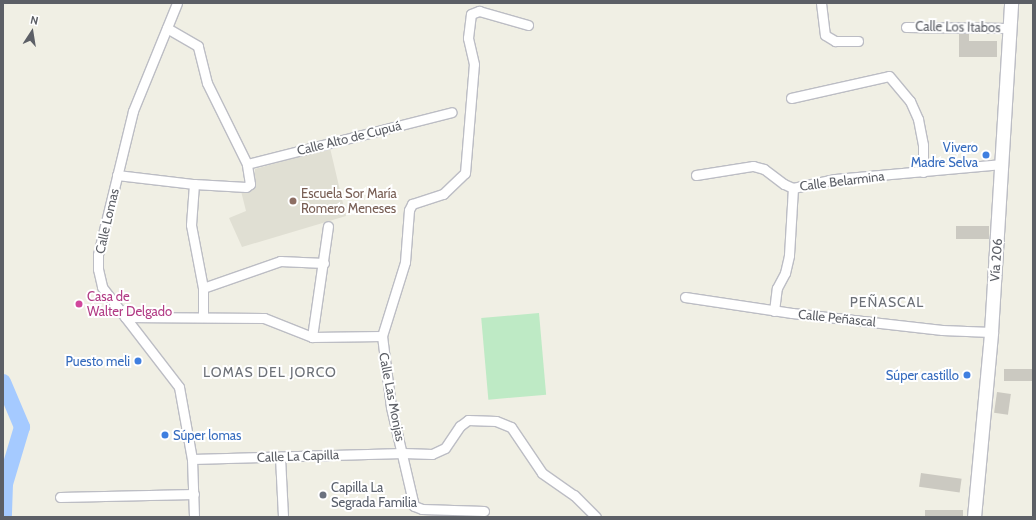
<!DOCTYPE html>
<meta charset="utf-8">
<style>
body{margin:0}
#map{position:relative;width:1036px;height:520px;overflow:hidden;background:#f0efe4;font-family:Cabin,sans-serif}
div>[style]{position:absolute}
.education>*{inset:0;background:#e0dfd3}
.green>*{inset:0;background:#beeac5;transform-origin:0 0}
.river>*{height:16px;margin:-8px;padding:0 8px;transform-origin:8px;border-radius:8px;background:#a5caff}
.building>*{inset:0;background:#cbc9c1;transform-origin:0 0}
.roads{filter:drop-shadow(1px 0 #bcbdc4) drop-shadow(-1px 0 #bcbdc4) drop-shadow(0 1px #bcbdc4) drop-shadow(0 -1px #bcbdc4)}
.street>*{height:9px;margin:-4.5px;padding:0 4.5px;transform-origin:4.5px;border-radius:4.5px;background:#fff}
.secondary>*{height:13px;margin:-6.5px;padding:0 6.5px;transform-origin:6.5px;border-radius:6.5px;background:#fff}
.dots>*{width:11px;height:11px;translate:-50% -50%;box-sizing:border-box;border:2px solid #fff;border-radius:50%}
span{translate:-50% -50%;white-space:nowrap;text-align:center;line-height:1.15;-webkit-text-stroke:4px #fff;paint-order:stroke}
.street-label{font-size:13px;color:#5c5f66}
.shop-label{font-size:13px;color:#366cbe}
.right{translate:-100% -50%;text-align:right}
.left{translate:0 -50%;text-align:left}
.education-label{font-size:13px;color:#785e54}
.hotel-label{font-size:13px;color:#b23c85}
.worship-label{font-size:13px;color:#5b616d}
.neighbourhood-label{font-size:14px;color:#6d7178;letter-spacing:1px}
.frame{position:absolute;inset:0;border:4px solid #5c5f66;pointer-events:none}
.north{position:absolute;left:12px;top:12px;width:40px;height:40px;-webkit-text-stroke:3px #fff;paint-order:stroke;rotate:12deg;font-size:11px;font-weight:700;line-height:16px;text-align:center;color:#5c5f66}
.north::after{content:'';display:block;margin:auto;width:14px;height:18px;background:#5c5f66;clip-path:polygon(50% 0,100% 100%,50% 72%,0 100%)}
</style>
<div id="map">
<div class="education">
<div style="clip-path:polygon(330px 148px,346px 216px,242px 247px,229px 218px,246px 211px,241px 191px,255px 186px,255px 169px)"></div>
</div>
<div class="green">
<div style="left:539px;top:313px;width:82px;height:58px;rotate:85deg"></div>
</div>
<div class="river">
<div style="left:3px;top:382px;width:49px;rotate:67.1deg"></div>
<div style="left:22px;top:427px;width:59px;rotate:106.6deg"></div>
<div style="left:5px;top:484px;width:33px;rotate:92deg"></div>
</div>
<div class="building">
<div style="clip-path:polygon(959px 34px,969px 34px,969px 41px,997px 41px,997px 57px,959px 57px)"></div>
<div style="left:989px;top:226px;width:13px;height:33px;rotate:90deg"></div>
<div style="left:1004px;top:369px;width:29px;height:12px"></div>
<div style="left:997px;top:392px;width:14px;height:21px;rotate:8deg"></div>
<div style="left:921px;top:473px;width:41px;height:14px;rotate:8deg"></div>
<div style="left:925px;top:510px;width:38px;height:7px"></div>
</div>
<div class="roads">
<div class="street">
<div style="left:177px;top:3px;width:117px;rotate:112.2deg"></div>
<div style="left:133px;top:111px;width:148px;rotate:103.7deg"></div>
<div style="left:98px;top:255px;width:14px;rotate:90deg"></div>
<div style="left:98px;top:269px;width:18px;rotate:77deg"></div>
<div style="left:102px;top:287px;width:126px;rotate:52.4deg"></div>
<div style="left:179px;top:387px;width:73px;rotate:79.8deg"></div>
<div style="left:192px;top:459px;width:58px;rotate:88deg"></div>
<div style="left:821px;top:3px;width:32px;rotate:83deg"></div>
<div style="left:825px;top:35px;width:12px;rotate:31deg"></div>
<div style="left:835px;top:41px;width:23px"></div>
<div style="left:906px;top:27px;width:104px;rotate:0.6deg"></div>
<div style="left:791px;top:98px;width:100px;rotate:-12.7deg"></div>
<div style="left:889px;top:76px;width:33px;rotate:50deg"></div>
<div style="left:910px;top:101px;width:20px;rotate:66deg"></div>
<div style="left:918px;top:119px;width:26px;rotate:79deg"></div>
<div style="left:923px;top:145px;width:27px;rotate:90deg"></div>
<div style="left:247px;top:164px;width:211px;rotate:-14.2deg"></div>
<div style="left:117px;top:175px;width:78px;rotate:6.7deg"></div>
<div style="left:194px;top:184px;width:52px;rotate:3.3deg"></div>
<div style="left:246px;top:187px;width:5px;rotate:-37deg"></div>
<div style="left:250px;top:184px;width:20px;rotate:-99deg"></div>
<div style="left:247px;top:164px;width:90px;rotate:-116.3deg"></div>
<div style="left:207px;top:83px;width:38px;rotate:-104deg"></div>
<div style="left:198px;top:46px;width:36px;rotate:-150deg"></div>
<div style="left:696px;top:175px;width:58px;rotate:-9deg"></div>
<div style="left:753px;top:166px;width:11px;rotate:15deg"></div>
<div style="left:764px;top:169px;width:25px;rotate:37deg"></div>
<div style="left:784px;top:184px;width:10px;rotate:24deg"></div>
<div style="left:793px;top:188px;width:43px;rotate:-12.1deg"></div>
<div style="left:835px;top:179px;width:168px;rotate:-5.1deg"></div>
<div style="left:194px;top:184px;width:41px;rotate:94.2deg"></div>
<div style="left:191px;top:225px;width:64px;rotate:79.2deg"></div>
<div style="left:203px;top:288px;width:29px;rotate:90deg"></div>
<div style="left:203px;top:288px;width:82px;rotate:-19.3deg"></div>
<div style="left:280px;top:261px;width:44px;rotate:2.6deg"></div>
<div style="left:685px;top:297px;width:108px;rotate:8.5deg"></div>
<div style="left:792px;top:313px;width:151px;rotate:6.5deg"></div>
<div style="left:942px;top:330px;width:49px;rotate:2.3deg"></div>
<div style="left:774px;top:311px;width:23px;rotate:-83deg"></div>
<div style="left:777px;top:288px;width:17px;rotate:-62deg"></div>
<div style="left:785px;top:273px;width:18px;rotate:-77deg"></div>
<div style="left:789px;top:255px;width:67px;rotate:-86.6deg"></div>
<div style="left:125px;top:317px;width:139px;rotate:0.4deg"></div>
<div style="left:264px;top:318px;width:52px;rotate:21.6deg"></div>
<div style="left:312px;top:337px;width:70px;rotate:-0.8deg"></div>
<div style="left:312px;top:337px;width:112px;rotate:-81.8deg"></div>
<div style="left:280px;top:457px;width:60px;rotate:87.1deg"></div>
<div style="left:192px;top:459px;width:211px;rotate:-1.6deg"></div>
<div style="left:403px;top:453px;width:29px;rotate:2deg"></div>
<div style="left:432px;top:454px;width:14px;rotate:-25deg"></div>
<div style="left:445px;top:448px;width:27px;rotate:-56deg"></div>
<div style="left:460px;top:426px;width:10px;rotate:-37deg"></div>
<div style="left:468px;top:420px;width:28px;rotate:2deg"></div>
<div style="left:496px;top:421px;width:16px;rotate:22deg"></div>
<div style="left:511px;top:427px;width:55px;rotate:56deg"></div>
<div style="left:542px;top:473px;width:39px;rotate:35deg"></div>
<div style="left:574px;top:495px;width:31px;rotate:45deg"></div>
<div style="left:60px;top:497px;width:134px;rotate:-1.3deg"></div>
<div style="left:484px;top:511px;width:62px;rotate:-178.2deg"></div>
<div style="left:422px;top:509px;width:9px;rotate:-159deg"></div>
<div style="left:414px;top:506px;width:102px;rotate:-103.1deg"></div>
<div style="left:391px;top:407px;width:72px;rotate:-97.2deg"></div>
<div style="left:382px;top:336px;width:77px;rotate:-72.7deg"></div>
<div style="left:405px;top:262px;width:52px;rotate:-85.6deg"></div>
<div style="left:409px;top:210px;width:7px;rotate:-63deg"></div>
<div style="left:412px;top:204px;width:33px;rotate:-18deg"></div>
<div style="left:443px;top:194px;width:30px;rotate:-44deg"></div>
<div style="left:465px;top:173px;width:109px;rotate:-85.3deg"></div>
<div style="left:474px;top:64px;width:27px;rotate:-103deg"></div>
<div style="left:468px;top:38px;width:24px;rotate:-83deg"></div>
<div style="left:471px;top:14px;width:9px;rotate:-21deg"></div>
<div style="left:479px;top:11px;width:51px;rotate:15.9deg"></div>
</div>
<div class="secondary">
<div style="left:974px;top:517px;width:186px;rotate:-84.7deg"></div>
<div style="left:991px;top:332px;width:330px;rotate:-86.5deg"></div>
</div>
</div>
<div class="dots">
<div style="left:986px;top:155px;background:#3f7fe0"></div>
<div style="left:293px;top:201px;background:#8d6e63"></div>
<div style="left:79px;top:304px;background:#d1479c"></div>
<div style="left:138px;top:361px;background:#3f7fe0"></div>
<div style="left:967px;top:375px;background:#3f7fe0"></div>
<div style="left:165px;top:435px;background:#3f7fe0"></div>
<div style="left:323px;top:495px;background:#6b7280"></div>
</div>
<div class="street-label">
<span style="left:958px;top:27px;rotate:1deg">Calle Los Itabos</span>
<span style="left:349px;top:138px;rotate:-14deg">Calle Alto de Cupuá</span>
<span style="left:842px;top:181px;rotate:-7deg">Calle Belarmina</span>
<span style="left:107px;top:221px;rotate:-77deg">Calle Lomas</span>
<span style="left:996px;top:260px;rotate:-86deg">Vía 206</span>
<span style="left:837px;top:318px;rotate:6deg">Calle Peñascal</span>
<span style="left:392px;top:397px;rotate:79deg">Calle Las Monjas</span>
<span style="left:298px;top:456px;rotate:-2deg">Calle La Capilla</span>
</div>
<div class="shop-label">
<span class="right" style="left:978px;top:155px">Vivero<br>Madre Selva</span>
<span class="right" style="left:130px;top:361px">Puesto meli</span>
<span class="right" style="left:959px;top:375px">Súper castillo</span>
<span class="left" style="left:173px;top:435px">Súper lomas</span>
</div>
<div class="education-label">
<span class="left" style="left:301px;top:201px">Escuela Sor María<br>Romero Meneses</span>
</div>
<div class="hotel-label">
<span class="left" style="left:87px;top:304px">Casa de<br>Walter Delgado</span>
</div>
<div class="worship-label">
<span class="left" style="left:331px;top:495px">Capilla La<br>Segrada Familia</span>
</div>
<div class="neighbourhood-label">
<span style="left:887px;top:302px">PEÑASCAL</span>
<span style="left:270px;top:372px">LOMAS DEL JORCO</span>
</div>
<div class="frame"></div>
<div class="north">N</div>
</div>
